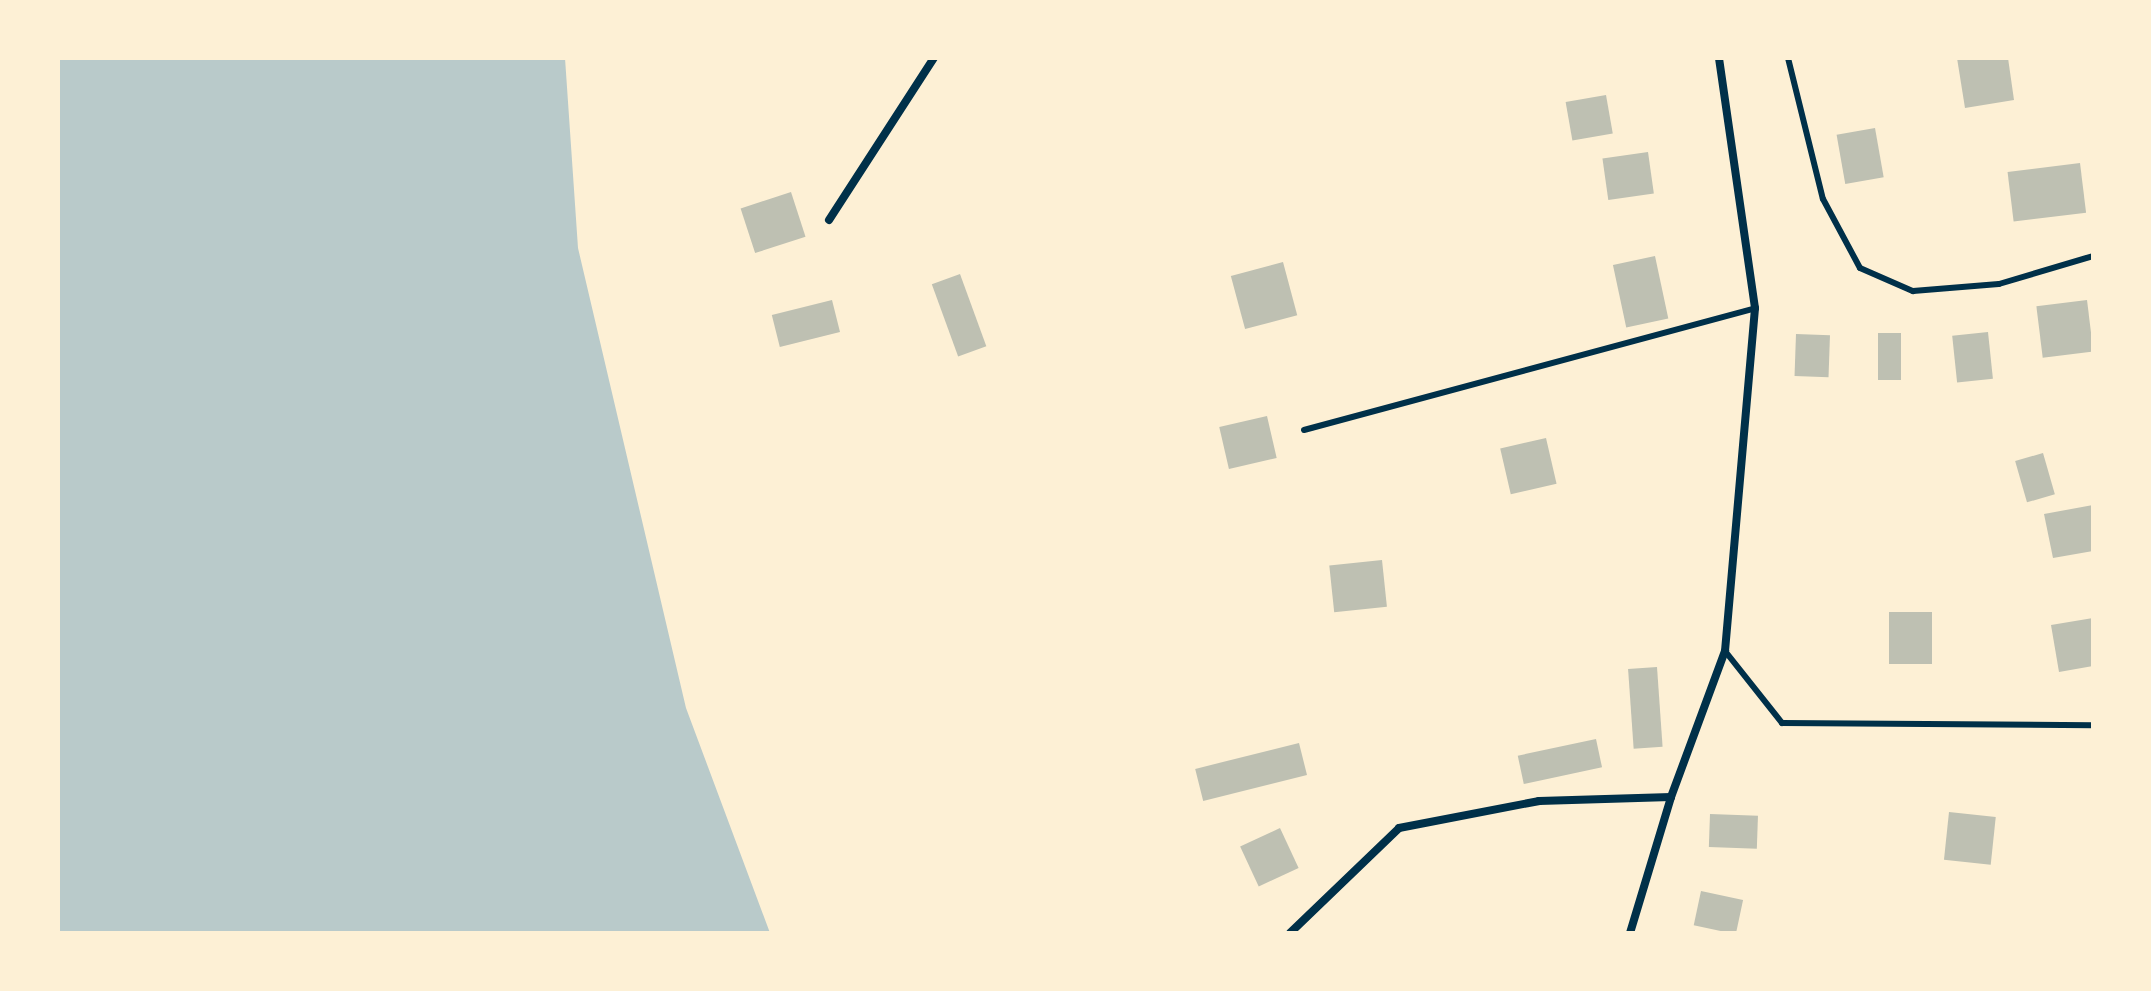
<!DOCTYPE html>
<style>
body{margin:0}
#map{position:relative;width:2151px;height:991px;overflow:hidden;background:#fdf0d5;font-family:Raleway,sans-serif}
div>[style]{position:absolute}
.green>*{inset:0;background:#b9caca}
.building>*{inset:0;background:#bec0b2;transform-origin:0 0}
.service>*{height:6px;margin:-3px;padding:0 3px;transform-origin:3px;border-radius:3px;background:#003049}
.minor>*{height:8px;margin:-4px;padding:0 4px;transform-origin:4px;border-radius:4px;background:#003049}
span{translate:-50% -50%;white-space:nowrap;text-align:center;line-height:1.15;-webkit-text-stroke:8px #fdf0d5;paint-order:stroke}
.frame{position:absolute;inset:0;border:60px solid #fdf0d5;pointer-events:none}
</style>
<div id="map">
<div class="green">
<div style="clip-path:polygon(58px 58px,565px 58px,578px 248px,686px 708px,770px 933px,58px 933px)"></div>
</div>
<div class="building">
<div style="clip-path:polygon(1957px 58px,2008px 58px,2014px 100px,1965px 108px)"></div>
<div style="left:1606px;top:95px;width:39px;height:41px;rotate:80deg"></div>
<div style="left:1875px;top:128px;width:50px;height:39px;rotate:80deg"></div>
<div style="left:1648px;top:152px;width:42px;height:46px;rotate:82deg"></div>
<div style="left:2080px;top:163px;width:50px;height:73px;rotate:83deg"></div>
<div style="left:791px;top:192px;width:47px;height:53px;rotate:72deg"></div>
<div style="left:1655px;top:256px;width:64px;height:43px;rotate:78deg"></div>
<div style="left:1283px;top:262px;width:55px;height:54px;rotate:75deg"></div>
<div style="left:960px;top:274px;width:77px;height:30px;rotate:70deg"></div>
<div style="left:832px;top:300px;width:33px;height:62px;rotate:76deg"></div>
<div style="left:2087px;top:300px;width:52px;height:51px;rotate:83deg"></div>
<div style="left:1988px;top:332px;width:47px;height:36px;rotate:84deg"></div>
<div style="left:1878px;top:333px;width:23px;height:47px"></div>
<div style="left:1796px;top:334px;width:34px;height:42px;rotate:2deg"></div>
<div style="left:1267px;top:416px;width:43px;height:49px;rotate:77deg"></div>
<div style="left:1546px;top:438px;width:47px;height:47px;rotate:77deg"></div>
<div style="left:2043px;top:453px;width:43px;height:29px;rotate:74deg"></div>
<div style="clip-path:polygon(2093px 505px,2093px 551px,2053px 558px,2044px 514px)"></div>
<div style="left:1382px;top:560px;width:47px;height:53px;rotate:84deg"></div>
<div style="left:1889px;top:612px;width:43px;height:52px"></div>
<div style="clip-path:polygon(2093px 618px,2093px 666px,2059px 672px,2051px 625px)"></div>
<div style="left:1657px;top:667px;width:80px;height:29px;rotate:86deg"></div>
<div style="left:1596px;top:739px;width:29px;height:80px;rotate:78deg"></div>
<div style="left:1299px;top:743px;width:33px;height:107px;rotate:76deg"></div>
<div style="left:1949px;top:812px;width:47px;height:48px;rotate:6deg"></div>
<div style="left:1710px;top:814px;width:48px;height:33px;rotate:2deg"></div>
<div style="left:1280px;top:828px;width:44px;height:44px;rotate:65deg"></div>
<div style="left:1701px;top:891px;width:43px;height:35px;rotate:12deg"></div>
</div>
<div class="service">
<div style="left:1788px;top:58px;width:145px;rotate:76.1deg"></div>
<div style="left:1823px;top:199px;width:78px;rotate:61.8deg"></div>
<div style="left:1860px;top:268px;width:58px;rotate:23.5deg"></div>
<div style="left:1913px;top:291px;width:86px;rotate:-4.7deg"></div>
<div style="left:1999px;top:284px;width:98px;rotate:-16.6deg"></div>
<div style="left:1304px;top:430px;width:467px;rotate:-15.1deg"></div>
<div style="left:1725px;top:651px;width:92px;rotate:51.6deg"></div>
<div style="left:1782px;top:723px;width:311px;rotate:0.4deg"></div>
</div>
<div class="minor">
<div style="left:829px;top:220px;width:193px;rotate:-57.1deg"></div>
<div style="left:1290px;top:933px;width:151px;rotate:-43.9deg"></div>
<div style="left:1399px;top:828px;width:143px;rotate:-10.9deg"></div>
<div style="left:1539px;top:801px;width:132px;rotate:-1.7deg"></div>
<div style="left:1630px;top:933px;width:142px;rotate:-73.2deg"></div>
<div style="left:1671px;top:797px;width:156px;rotate:-69.7deg"></div>
<div style="left:1725px;top:651px;width:344px;rotate:-85deg"></div>
<div style="left:1755px;top:308px;width:253px;rotate:-98.2deg"></div>
</div>
<div class="frame"></div>
</div>
